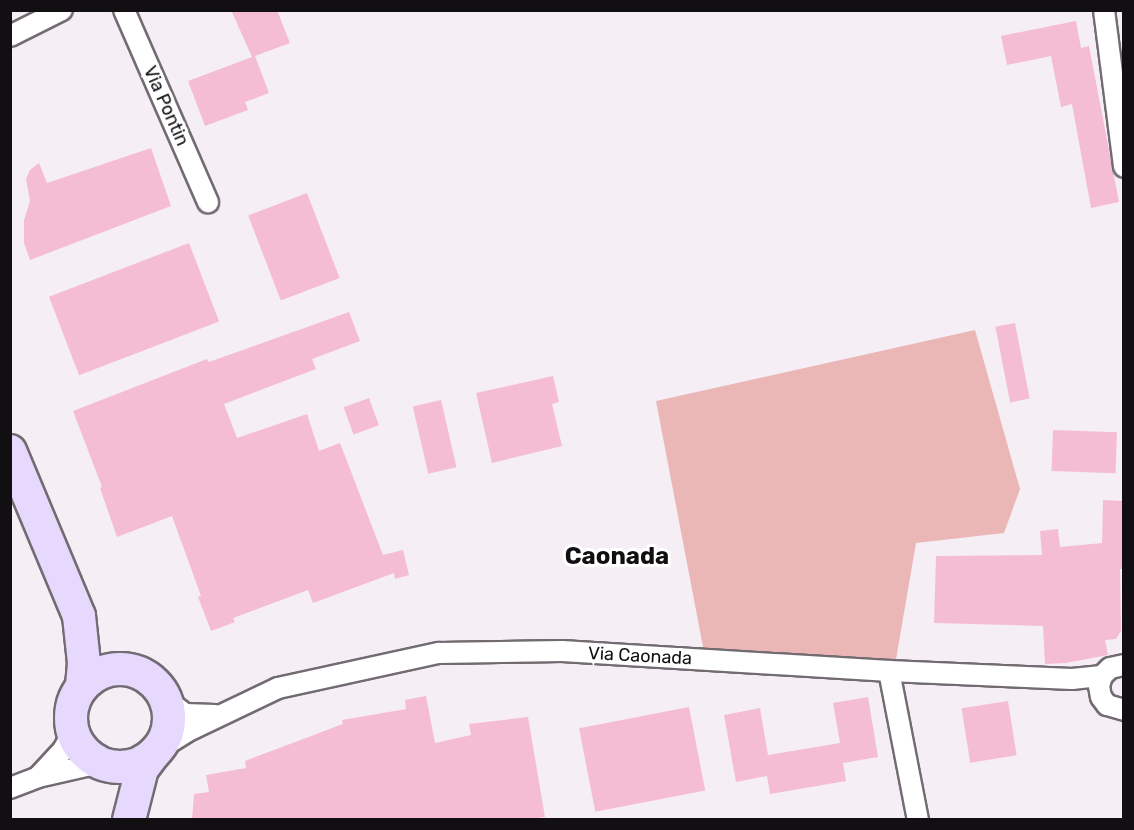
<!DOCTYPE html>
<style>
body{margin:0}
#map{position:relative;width:1134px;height:830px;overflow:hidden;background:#f6eef5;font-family:Rubik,sans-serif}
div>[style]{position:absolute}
.green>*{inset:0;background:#eab6b6}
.building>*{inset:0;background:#f5bdd3;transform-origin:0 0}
.roads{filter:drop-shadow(2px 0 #726c72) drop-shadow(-2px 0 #726c72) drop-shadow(0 2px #726c72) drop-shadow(0 -2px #726c72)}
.street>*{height:20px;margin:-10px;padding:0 10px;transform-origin:10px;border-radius:10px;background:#fff}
.primary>*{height:32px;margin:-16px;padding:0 16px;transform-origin:16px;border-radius:16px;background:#e7d9fd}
.primary>.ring{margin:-16px;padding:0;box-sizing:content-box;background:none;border:32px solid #e7d9fd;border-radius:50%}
span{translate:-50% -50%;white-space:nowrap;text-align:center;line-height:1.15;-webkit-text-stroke:6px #fff;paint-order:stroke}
.street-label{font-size:18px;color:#110f11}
.district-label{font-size:24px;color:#110f11;font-weight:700}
.frame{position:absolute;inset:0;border:12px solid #110f11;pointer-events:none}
</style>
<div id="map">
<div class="green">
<div style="clip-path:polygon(975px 330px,1020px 489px,1004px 533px,916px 543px,895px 665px,704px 652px,656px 401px)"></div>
</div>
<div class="building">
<div style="clip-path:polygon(231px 10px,277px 10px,290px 43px,255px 56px,269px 93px,245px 102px,248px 110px,205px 126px,188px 81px,252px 57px)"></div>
<div style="clip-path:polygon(1076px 21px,1081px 48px,1089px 46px,1119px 202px,1091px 208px,1072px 104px,1061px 107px,1051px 56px,1007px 65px,1001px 36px)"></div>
<div style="clip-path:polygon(151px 148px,171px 206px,30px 260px,24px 243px,24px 220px,30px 201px,26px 179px,30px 170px,39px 163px,47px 183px)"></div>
<div style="left:307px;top:193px;width:91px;height:63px;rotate:69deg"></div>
<div style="left:189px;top:243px;width:84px;height:150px;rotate:69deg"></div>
<div style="clip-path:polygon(349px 312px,360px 341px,312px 359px,316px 369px,224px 404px,237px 438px,307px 414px,319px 451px,340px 443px,383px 555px,403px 550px,409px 575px,395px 579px,394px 573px,313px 603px,308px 590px,233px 618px,235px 622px,211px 631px,198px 597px,201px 596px,172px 516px,117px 537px,100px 488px,102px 487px,73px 411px,207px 359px,209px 362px)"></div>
<div style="left:1015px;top:323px;width:77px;height:20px;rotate:79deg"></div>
<div style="clip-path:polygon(553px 376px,559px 402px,552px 404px,562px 446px,492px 463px,476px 393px)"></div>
<div style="left:369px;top:398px;width:29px;height:27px;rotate:70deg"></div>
<div style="left:441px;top:400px;width:69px;height:29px;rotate:77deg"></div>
<div style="left:1053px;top:430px;width:64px;height:41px;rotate:2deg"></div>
<div style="clip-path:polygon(1103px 500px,1124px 501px,1124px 569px,1120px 569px,1121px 631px,1116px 639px,1105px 640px,1108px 655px,1066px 663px,1045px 664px,1043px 626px,934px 623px,936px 556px,1042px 555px,1040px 531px,1058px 529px,1060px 547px,1102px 543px)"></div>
<div style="clip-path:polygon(426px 696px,435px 743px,471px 735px,469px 724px,528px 717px,545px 817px,532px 819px,192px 819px,194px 794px,209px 792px,206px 775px,246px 768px,245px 761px,343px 724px,342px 720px,406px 709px,405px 700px)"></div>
<div style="clip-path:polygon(868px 697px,878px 757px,843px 763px,846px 781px,770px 794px,767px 776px,736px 782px,724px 715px,760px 708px,768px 755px,840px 743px,833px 703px)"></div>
<div style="left:1008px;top:701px;width:55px;height:47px;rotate:81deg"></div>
<div style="left:689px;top:707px;width:85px;height:112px;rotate:79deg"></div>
</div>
<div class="roads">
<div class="street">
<div style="left:124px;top:10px;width:210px;rotate:66.4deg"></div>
<div style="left:1104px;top:10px;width:158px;rotate:82.7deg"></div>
<div style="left:10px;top:36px;width:58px;rotate:-26.6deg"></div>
<div style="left:1124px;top:665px;width:14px;rotate:168deg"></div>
<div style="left:1110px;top:668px;width:11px;rotate:135deg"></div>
<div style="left:1102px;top:676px;width:10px;rotate:107deg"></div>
<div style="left:1099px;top:686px;width:11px;rotate:80deg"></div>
<div style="left:1101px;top:697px;width:10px;rotate:53deg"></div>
<div style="left:1107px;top:705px;width:18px;rotate:16deg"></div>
<div style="left:889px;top:671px;width:152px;rotate:79deg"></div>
<div style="left:164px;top:698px;width:26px;rotate:37deg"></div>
<div style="left:185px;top:714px;width:30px;rotate:2deg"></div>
<div style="left:156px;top:751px;width:36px;rotate:-32deg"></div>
<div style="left:186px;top:732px;width:102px;rotate:-25.6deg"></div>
<div style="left:278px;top:688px;width:165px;rotate:-12.3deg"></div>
<div style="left:439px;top:653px;width:123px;rotate:-0.9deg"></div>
<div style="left:562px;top:651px;width:328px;rotate:3.5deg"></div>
<div style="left:889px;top:671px;width:183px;rotate:2.5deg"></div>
<div style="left:1072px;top:679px;width:30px;rotate:-6deg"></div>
<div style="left:38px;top:777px;width:37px;rotate:-47deg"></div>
<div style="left:63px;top:750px;width:21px;rotate:-61deg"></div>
<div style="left:10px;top:788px;width:30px;rotate:-21deg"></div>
<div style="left:38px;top:777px;width:63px;rotate:-12.9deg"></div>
</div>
<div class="primary">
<div style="left:10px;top:451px;width:179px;rotate:67.3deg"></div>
<div style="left:79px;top:616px;width:47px;rotate:83.9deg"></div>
<div style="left:84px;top:663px;width:23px;rotate:95deg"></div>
<div class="ring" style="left:71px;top:669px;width:66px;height:66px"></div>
<div style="left:129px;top:820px;width:53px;rotate:-75.7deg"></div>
<div style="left:142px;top:769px;width:20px;rotate:-53deg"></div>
</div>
</div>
<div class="street-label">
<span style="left:166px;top:106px;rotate:66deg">Via Pontin</span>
<span style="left:640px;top:656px;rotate:3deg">Via Caonada</span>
</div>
<div class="district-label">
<span style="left:617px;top:557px">Caonada</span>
</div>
<div class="frame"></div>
</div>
